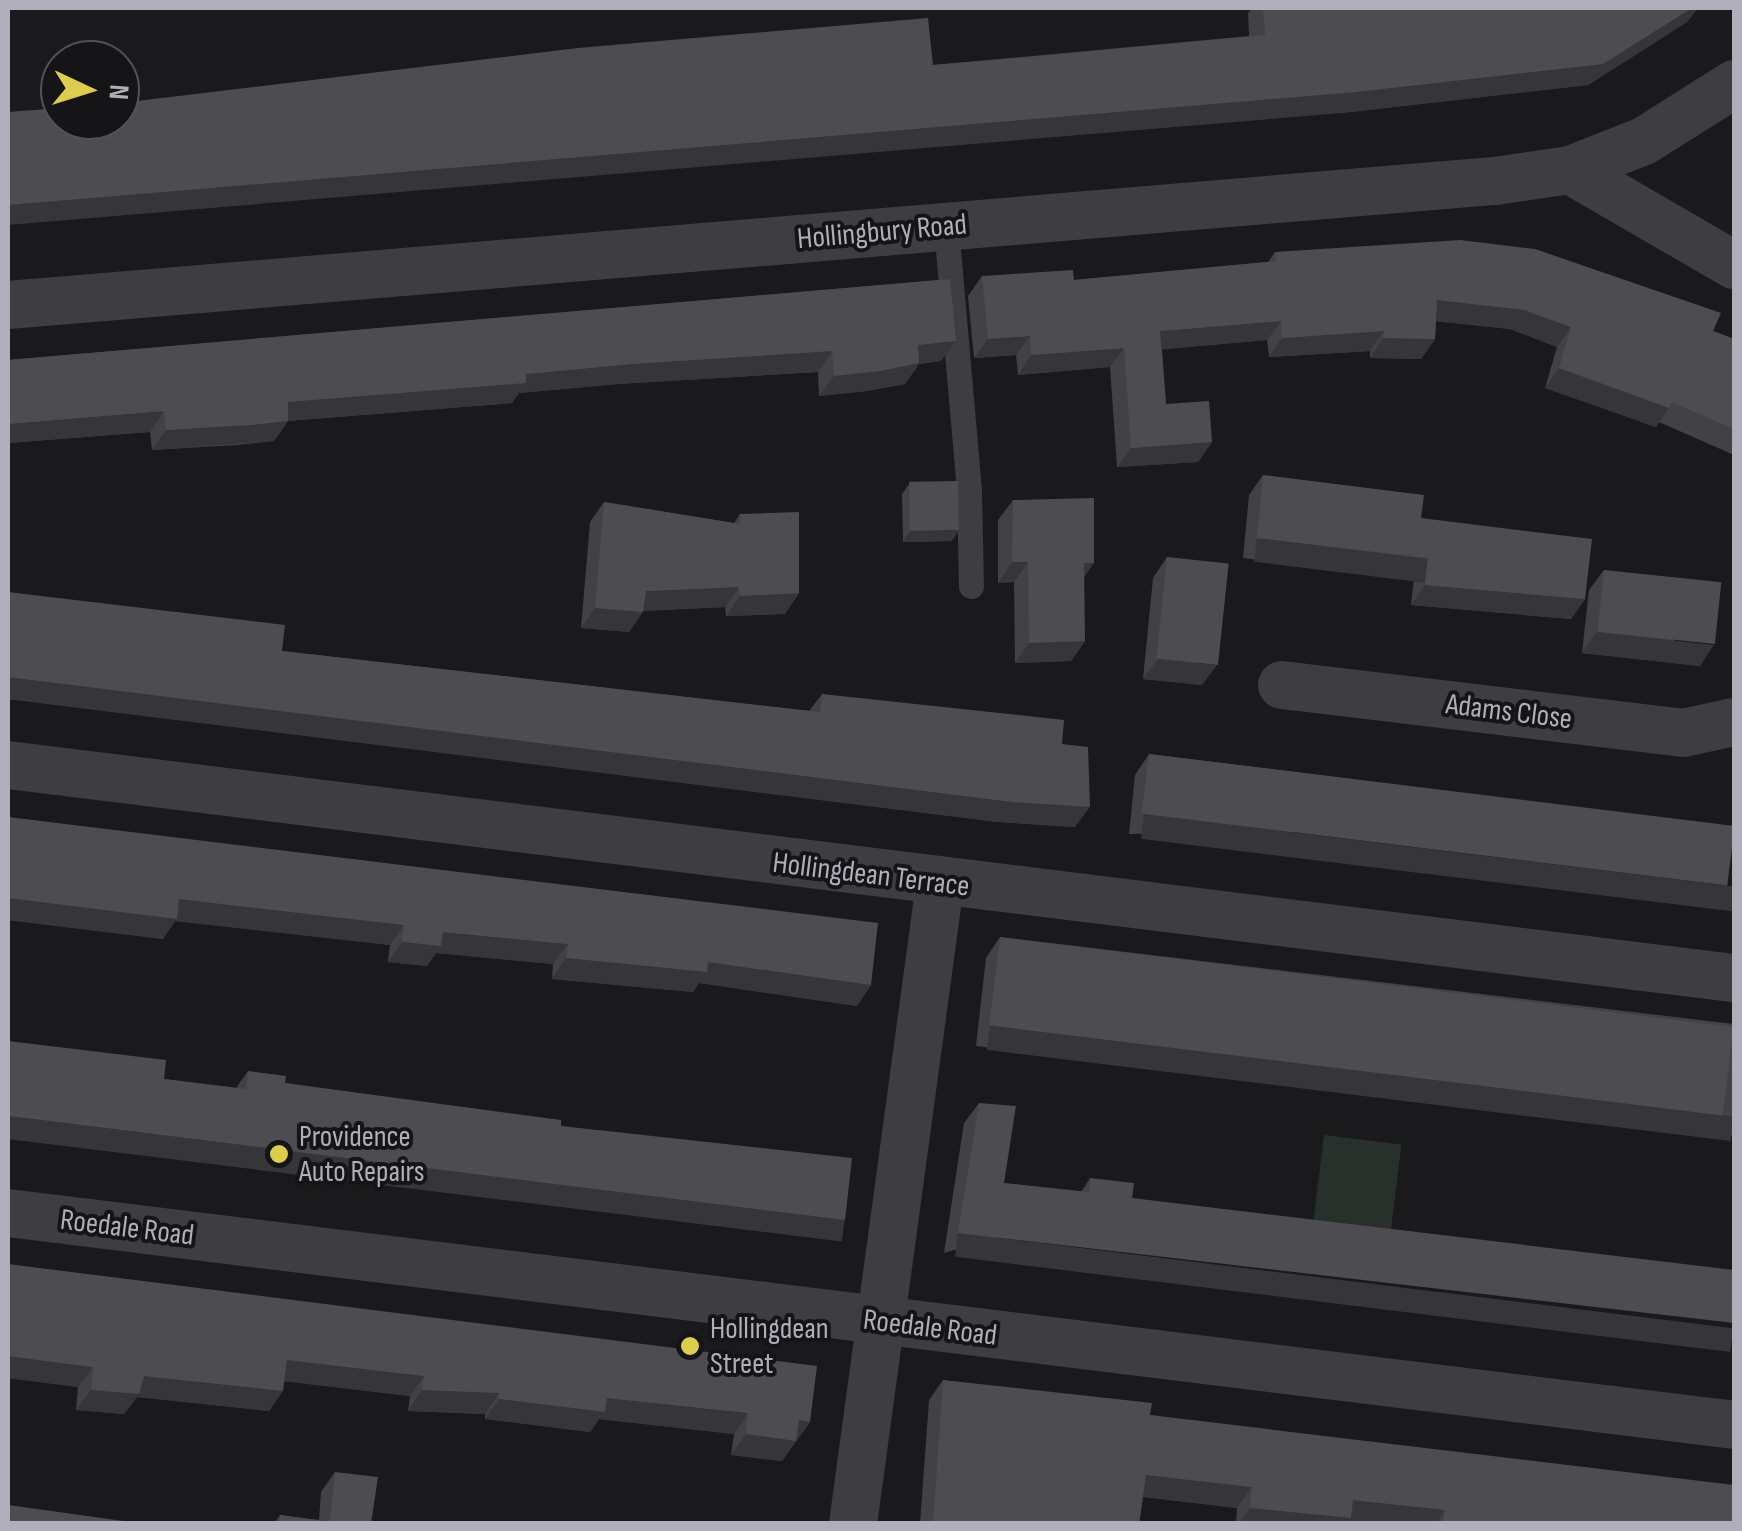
<!DOCTYPE html>
<style>
body{margin:0}
#map{position:relative;width:1742px;height:1531px;overflow:hidden;background:#1a1a1c;font-family:"Sofia Sans Condensed",sans-serif}
div>[style]{position:absolute}
.green>*{inset:0;background:#28302b;transform-origin:0 0}
.service>*{height:25px;margin:-12.5px;padding:0 12.5px;transform-origin:12.5px;border-radius:12.5px;background:#3e3d42}
.minor>*{height:48px;margin:-24px;padding:0 24px;transform-origin:24px;border-radius:24px;background:#3e3d42}
.wall>*{inset:0;background:#424146}
.shaded-wall>*{inset:0;background:#363539;transform-origin:0 0}
.building>*{inset:0;background:#4d4c51;transform-origin:0 0}
.dots>*{width:28px;height:28px;translate:-50% -50%;box-sizing:border-box;border:5px solid #151517;border-radius:50%}
span{translate:-50% -50%;white-space:nowrap;text-align:center;line-height:1.15;-webkit-text-stroke:8px #151517;paint-order:stroke}
.street-label{font-size:30px;color:#aeafba}
.poi-label{font-size:30px;color:#aeafba}
.left{translate:0 -50%;text-align:left}
.frame{position:absolute;inset:0;border:10px solid #aeafba;pointer-events:none}
.north{position:absolute;left:40px;top:40px;width:100px;height:100px;box-sizing:border-box;background:#151517;border:2px solid #525358;border-radius:50%;rotate:94deg;font-size:28px;font-weight:700;line-height:40px;text-align:center;color:#aeafba}
.north::after{content:'';display:block;margin:auto;width:35px;height:45px;background:#decc50;clip-path:polygon(50% 0,100% 100%,50% 72%,0 100%)}
</style>
<div id="map">
<div class="green">
<div style="left:1324px;top:1135px;width:78px;height:108px;rotate:7deg"></div>
</div>
<div class="service">
<div style="left:946px;top:227px;width:265px;rotate:85deg"></div>
<div style="left:969px;top:491px;width:95px;rotate:88.8deg"></div>
</div>
<div class="minor">
<div style="left:1570px;top:170px;width:190px;rotate:30.1deg"></div>
<div style="left:8px;top:305px;width:1492px;rotate:-4.77deg"></div>
<div style="left:1495px;top:181px;width:76px;rotate:-8.3deg"></div>
<div style="left:1570px;top:170px;width:79px;rotate:-21.4deg"></div>
<div style="left:1644px;top:141px;width:107px;rotate:-32.3deg"></div>
<div style="left:1282px;top:685px;width:404px;rotate:6.8deg"></div>
<div style="left:1683px;top:733px;width:52px;rotate:-12.2deg"></div>
<div style="left:8px;top:765px;width:1739px;rotate:7.04deg"></div>
<div style="left:8px;top:1213px;width:1739px;rotate:7deg"></div>
<div style="left:853px;top:1524px;width:646px;rotate:-82.26deg"></div>
</div>
<div class="wall">
<div style="clip-path:polygon(1252px 8px,1698px 8px,1687px 22px,1588px 85px,1342px 113px,933px 65px,1249px 36px,1248px 13px)"></div>
<div style="clip-path:polygon(1275px 252px,1713px 331px,1734px 339px,1734px 455px,1659px 422px,1656px 427px,1545px 388px,1557px 347px,1510px 329px,1436px 321px,1435px 339px,1421px 359px,1370px 358px,1370px 351px,1269px 357px,1267px 340px,1162px 349px,1166px 404px,1212px 442px,1198px 462px,1117px 467px,1110px 367px,1018px 375px,1016px 355px,974px 358px,968px 296px,982px 276px,1074px 280px,1268px 262px)"></div>
<div style="clip-path:polygon(950px 279px,941px 361px,919px 364px,905px 384px,867px 391px,819px 396px,818px 372px,618px 384px,519px 393px,512px 403px,288px 421px,274px 441px,237px 445px,152px 450px,150px 432px,8px 443px,8px 360px)"></div>
<div style="clip-path:polygon(1263px 475px,1585px 599px,1571px 619px,1411px 605px,1414px 578px,1243px 558px,1249px 495px)"></div>
<div style="clip-path:polygon(909px 484px,952px 541px,903px 542px,902px 494px)"></div>
<div style="clip-path:polygon(1013px 500px,1085px 641px,1071px 661px,1015px 663px,1014px 582px,998px 583px,998px 520px)"></div>
<div style="clip-path:polygon(604px 502px,734px 523px,740px 514px,799px 593px,785px 614px,726px 616px,725px 607px,643px 611px,629px 632px,581px 628px,590px 522px)"></div>
<div style="clip-path:polygon(1167px 557px,1202px 685px,1143px 679px,1153px 578px)"></div>
<div style="clip-path:polygon(1604px 570px,1700px 666px,1582px 653px,1589px 590px)"></div>
<div style="clip-path:polygon(8px 592px,282px 651px,809px 711px,822px 694px,1062px 744px,1075px 827px,998px 822px,8px 699px)"></div>
<div style="clip-path:polygon(1149px 754px,1734px 827px,1129px 834px,1135px 775px)"></div>
<div style="clip-path:polygon(8px 817px,871px 985px,857px 1006px,699px 983px,693px 992px,552px 979px,553px 964px,436px 953px,427px 966px,388px 962px,390px 945px,175px 921px,163px 939px,8px 920px)"></div>
<div style="clip-path:polygon(1000px 937px,1734px 1024px,1734px 1136px,976px 1046px,986px 958px)"></div>
<div style="clip-path:polygon(248px 1071px,285px 1083px,561px 1126px,831px 1240px,164px 1079px,236px 1088px)"></div>
<div style="clip-path:polygon(979px 1103px,1004px 1183px,1081px 1192px,1090px 1178px,1132px 1198px,944px 1253px,964px 1123px)"></div>
<div style="clip-path:polygon(8px 1264px,810px 1422px,782px 1461px,731px 1455px,734px 1434px,599px 1419px,590px 1432px,485px 1419px,485px 1414px,408px 1411px,410px 1396px,284px 1381px,269px 1411px,137px 1397px,124px 1414px,76px 1410px,78px 1387px,8px 1378px)"></div>
<div style="clip-path:polygon(943px 1380px,1150px 1415px,1734px 1524px,1369px 1524px,1349px 1522px,1347px 1524px,1236px 1524px,1237px 1508px,1143px 1497px,1139px 1524px,920px 1524px,929px 1400px)"></div>
<div style="clip-path:polygon(335px 1472px,371px 1524px,274px 1524px,280px 1515px,319px 1520px,321px 1492px)"></div>
</div>
<div class="shaded-wall">
<div style="clip-path:polygon(1692px 8px,1698px 8px,1687px 22px,1588px 85px,1342px 113px,8px 225px,8px 205px)"></div>
<div style="clip-path:polygon(1437px 300px,1524px 310px,1571px 327px,1557px 347px,1510px 329px,1423px 320px)"></div>
<div style="clip-path:polygon(1281px 321px,1267px 340px,1146px 351px,1160px 331px)"></div>
<div style="clip-path:polygon(1384px 331px,1370px 351px,1269px 357px,1282px 338px)"></div>
<div style="clip-path:polygon(1030px 336px,1016px 355px,974px 358px,988px 339px)"></div>
<div style="clip-path:polygon(1383px 338px,1435px 339px,1421px 359px,1370px 358px)"></div>
<div style="clip-path:polygon(956px 341px,941px 361px,919px 364px,905px 384px,867px 391px,819px 396px,834px 376px,918px 345px)"></div>
<div style="clip-path:polygon(1124px 348px,1110px 367px,1018px 375px,1031px 355px)"></div>
<div style="clip-path:polygon(832px 351px,818px 372px,618px 384px,519px 393px,512px 403px,273px 422px,288px 402px,526px 374px,632px 364px)"></div>
<div style="clip-path:polygon(1559px 368px,1669px 408px,1656px 427px,1545px 388px)"></div>
<div style="clip-path:polygon(164px 411px,150px 432px,8px 443px,8px 424px)"></div>
<div style="clip-path:polygon(288px 421px,274px 441px,152px 450px,166px 430px)"></div>
<div style="clip-path:polygon(1212px 442px,1198px 462px,1117px 467px,1131px 448px)"></div>
<div style="clip-path:polygon(959px 530px,952px 541px,903px 542px,910px 531px)"></div>
<div style="left:1257px;top:538px;width:172px;height:24px;rotate:7deg"></div>
<div style="clip-path:polygon(1012px 562px,1028px 562px,1014px 582px,998px 583px)"></div>
<div style="clip-path:polygon(1084px 563px,1094px 563px,1080px 583px)"></div>
<div style="clip-path:polygon(1425px 585px,1585px 599px,1571px 619px,1411px 605px)"></div>
<div style="clip-path:polygon(739px 587px,725px 607px,633px 611px,643px 612px,629px 632px,581px 628px,595px 608px,646px 591px)"></div>
<div style="clip-path:polygon(799px 593px,785px 614px,726px 616px,740px 596px)"></div>
<div style="clip-path:polygon(1597px 632px,1714px 645px,1700px 666px,1582px 653px)"></div>
<div style="clip-path:polygon(1085px 641px,1071px 661px,1015px 663px,1029px 643px)"></div>
<div style="clip-path:polygon(1158px 659px,1217px 665px,1202px 685px,1143px 679px)"></div>
<div style="clip-path:polygon(8px 677px,1090px 807px,1075px 827px,998px 822px,8px 699px)"></div>
<div style="left:1144px;top:814px;width:595px;height:25px;rotate:7deg"></div>
<div style="clip-path:polygon(8px 898px,179px 899px,404px 925px,390px 945px,175px 921px,163px 939px,8px 920px)"></div>
<div style="clip-path:polygon(443px 932px,568px 944px,553px 964px,436px 953px,427px 966px,388px 962px,402px 942px)"></div>
<div style="clip-path:polygon(566px 958px,708px 962px,871px 985px,857px 1006px,699px 983px,693px 992px,552px 979px)"></div>
<div style="left:990px;top:1025px;width:749px;height:25px;rotate:7deg"></div>
<div style="left:8px;top:1116px;width:843px;height:23px;rotate:7deg"></div>
<div style="left:958px;top:1233px;width:781px;height:24px;rotate:7deg"></div>
<div style="clip-path:polygon(8px 1356px,93px 1367px,78px 1387px,8px 1378px)"></div>
<div style="clip-path:polygon(287px 1360px,424px 1376px,410px 1396px,273px 1380px)"></div>
<div style="clip-path:polygon(144px 1376px,283px 1391px,269px 1411px,137px 1397px,124px 1414px,76px 1410px,91px 1390px)"></div>
<div style="clip-path:polygon(422px 1390px,499px 1393px,485px 1414px,408px 1411px)"></div>
<div style="clip-path:polygon(607px 1398px,748px 1413px,734px 1434px,599px 1419px,590px 1432px,485px 1419px,499px 1399px)"></div>
<div style="clip-path:polygon(799px 1420px,810px 1422px,782px 1461px,731px 1455px,746px 1434px)"></div>
<div style="clip-path:polygon(1146px 1475px,1252px 1487px,1237px 1508px,1132px 1495px)"></div>
<div style="clip-path:polygon(1353px 1500px,1445px 1510px,1436px 1524px,1369px 1524px,1349px 1522px,1347px 1524px,1239px 1524px,1250px 1508px)"></div>
</div>
<div class="building">
<div style="clip-path:polygon(1263px 8px,1692px 8px,1603px 64px,1356px 92px,8px 205px,8px 112px,60px 108px,60px 120px,120px 120px,120px 103px,578px 48px,928px 18px,933px 65px,1029px 57px,1265px 35px)"></div>
<div style="clip-path:polygon(1460px 240px,1535px 249px,1721px 313px,1713px 331px,1734px 339px,1734px 429px,1672px 402px,1669px 408px,1559px 368px,1571px 327px,1524px 310px,1437px 300px,1435px 339px,1383px 338px,1384px 331px,1282px 338px,1281px 321px,1160px 331px,1166px 404px,1209px 401px,1212px 442px,1131px 448px,1124px 348px,1031px 355px,1030px 336px,988px 339px,982px 276px,1073px 270px,1074px 280px,1276px 261px,1275px 252px)"></div>
<div style="clip-path:polygon(950px 279px,956px 341px,918px 345px,919px 363px,881px 371px,834px 376px,832px 351px,632px 364px,526px 374px,526px 383px,288px 402px,288px 421px,251px 425px,166px 430px,164px 411px,8px 424px,8px 360px)"></div>
<div style="clip-path:polygon(1263px 475px,1424px 495px,1421px 518px,1592px 539px,1585px 599px,1425px 585px,1428px 558px,1257px 538px)"></div>
<div style="left:958px;top:481px;width:49px;height:49px;rotate:89deg"></div>
<div style="clip-path:polygon(1094px 498px,1094px 563px,1084px 563px,1085px 641px,1029px 643px,1028px 562px,1012px 562px,1013px 500px)"></div>
<div style="clip-path:polygon(604px 502px,740px 524px,740px 514px,799px 512px,799px 593px,740px 596px,739px 587px,646px 591px,643px 612px,595px 608px)"></div>
<div style="left:1167px;top:557px;width:62px;height:102px;rotate:6deg"></div>
<div style="left:1604px;top:570px;width:118px;height:62px;rotate:6deg"></div>
<div style="clip-path:polygon(8px 592px,285px 625px,282px 651px,820px 712px,822px 694px,1064px 720px,1062px 744px,1088px 747px,1090px 807px,1012px 802px,8px 677px)"></div>
<div style="left:1149px;top:754px;width:590px;height:60px;rotate:7deg"></div>
<div style="clip-path:polygon(8px 817px,878px 923px,871px 985px,708px 962px,707px 972px,566px 958px,568px 944px,443px 932px,441px 946px,402px 942px,404px 925px,179px 899px,177px 919px,8px 898px)"></div>
<div style="left:1000px;top:937px;width:739px;height:89px;rotate:7deg"></div>
<div style="clip-path:polygon(8px 1041px,166px 1060px,164px 1079px,246px 1089px,248px 1071px,286px 1076px,285px 1083px,561px 1120px,561px 1126px,852px 1158px,845px 1220px,8px 1116px)"></div>
<div style="clip-path:polygon(979px 1103px,1016px 1106px,1004px 1183px,1089px 1192px,1090px 1178px,1134px 1183px,1132px 1198px,1734px 1270px,1734px 1323px,958px 1233px)"></div>
<div style="clip-path:polygon(8px 1264px,817px 1366px,810px 1422px,799px 1420px,796px 1441px,746px 1434px,748px 1413px,607px 1398px,605px 1412px,499px 1399px,499px 1393px,422px 1390px,424px 1376px,287px 1360px,283px 1391px,144px 1376px,139px 1394px,91px 1390px,93px 1367px,8px 1356px)"></div>
<div style="clip-path:polygon(943px 1380px,1152px 1403px,1150px 1415px,1734px 1485px,1734px 1524px,1443px 1524px,1445px 1510px,1353px 1500px,1351px 1518px,1250px 1508px,1252px 1487px,1146px 1475px,1139px 1524px,933px 1524px)"></div>
<div style="clip-path:polygon(335px 1472px,378px 1477px,371px 1524px,279px 1524px,280px 1515px,330px 1522px)"></div>
<div style="clip-path:polygon(8px 1505px,145px 1524px,8px 1524px)"></div>
</div>
<div class="dots">
<div style="left:279px;top:1154px;background:#decc50"></div>
<div style="left:690px;top:1346px;background:#decc50"></div>
</div>
<div class="street-label">
<span style="left:882px;top:232px;rotate:-5deg">Hollingbury Road</span>
<span style="left:1509px;top:712px;rotate:7deg">Adams Close</span>
<span style="left:871px;top:875px;rotate:7deg">Hollingdean Terrace</span>
<span style="left:127px;top:1228px;rotate:7deg">Roedale Road</span>
<span style="left:930px;top:1328px;rotate:7deg">Roedale Road</span>
</div>
<div class="poi-label">
<span class="left" style="left:299px;top:1154px">Providence<br>Auto Repairs</span>
<span class="left" style="left:710px;top:1346px">Hollingdean<br>Street</span>
</div>
<div class="frame"></div>
<div class="north">N</div>
</div>
